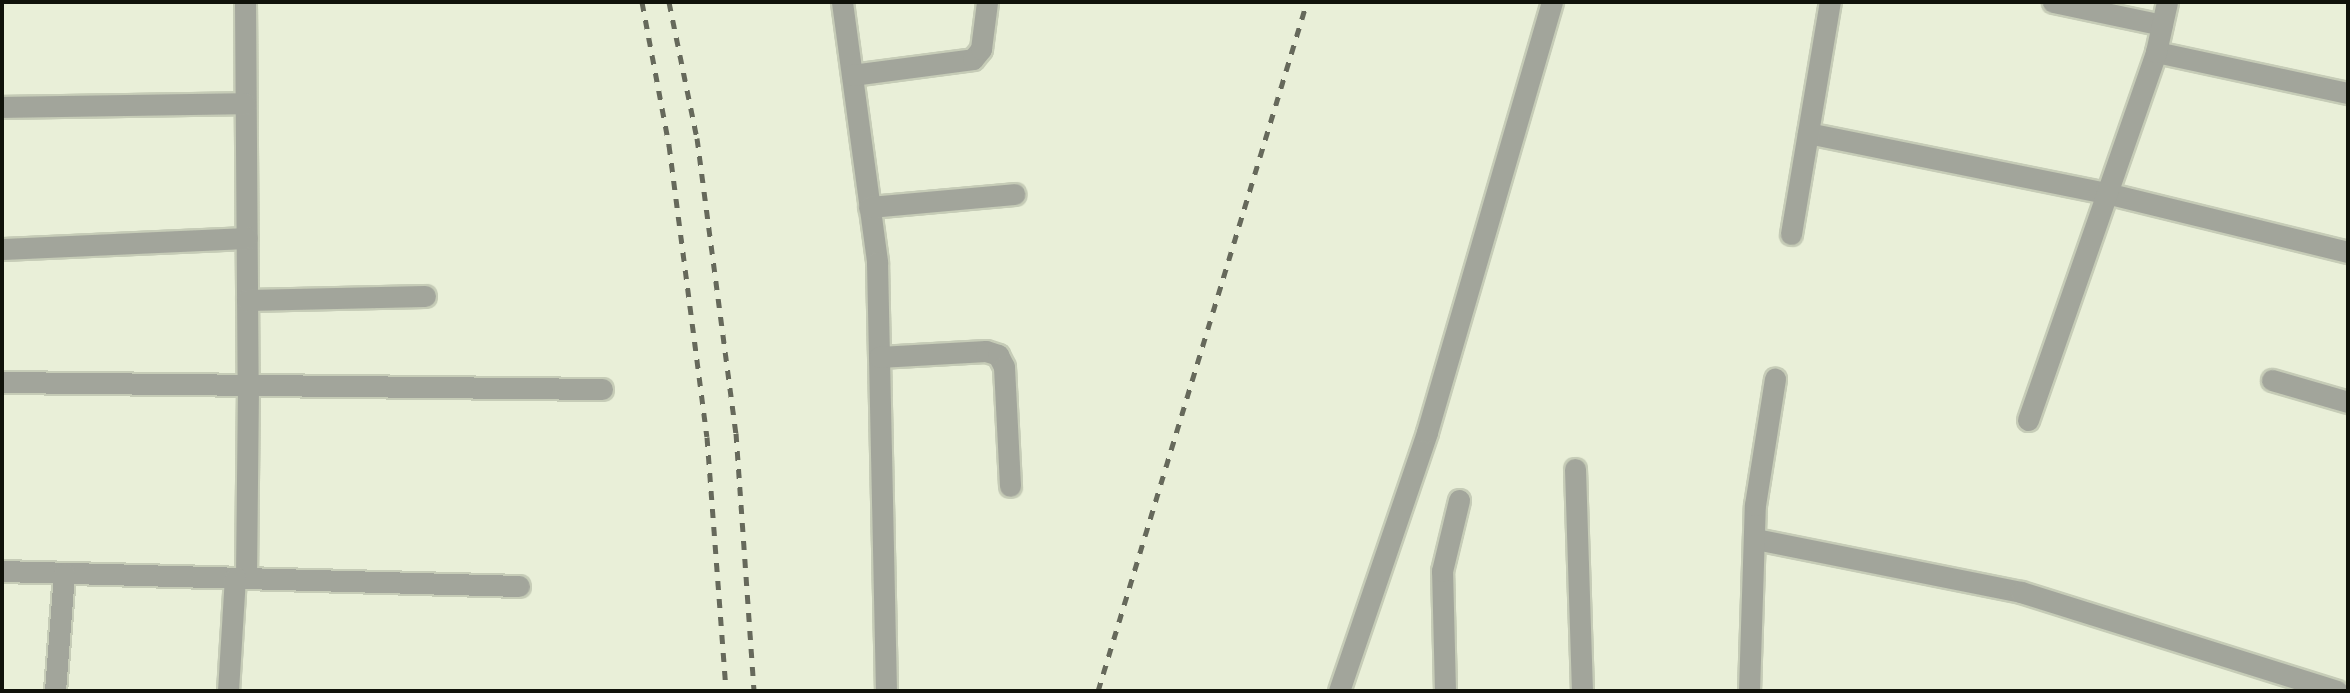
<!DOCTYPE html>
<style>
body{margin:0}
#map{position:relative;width:2350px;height:693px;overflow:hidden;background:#e9efd8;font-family:Inter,sans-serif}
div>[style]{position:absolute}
.roads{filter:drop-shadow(2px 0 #c6ccb7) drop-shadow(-2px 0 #c6ccb7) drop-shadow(0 2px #c6ccb7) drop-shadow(0 -2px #c6ccb7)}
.minor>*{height:21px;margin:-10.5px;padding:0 10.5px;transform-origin:10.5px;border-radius:10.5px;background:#a2a59b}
.rail>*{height:5px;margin-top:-2.5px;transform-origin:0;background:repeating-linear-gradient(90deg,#66695b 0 9px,transparent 0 18px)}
span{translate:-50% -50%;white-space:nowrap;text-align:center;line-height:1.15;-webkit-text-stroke:6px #f6fce5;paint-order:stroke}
.frame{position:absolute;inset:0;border:4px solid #10120a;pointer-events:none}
</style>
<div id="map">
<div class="roads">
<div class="minor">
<div style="left:245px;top:2px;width:384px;rotate:89.6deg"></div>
<div style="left:248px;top:386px;width:192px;rotate:90.6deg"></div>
<div style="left:842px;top:2px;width:262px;rotate:82.3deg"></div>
<div style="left:877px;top:262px;width:429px;rotate:88.8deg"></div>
<div style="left:2053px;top:2px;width:111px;rotate:11.9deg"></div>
<div style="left:2156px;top:52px;width:196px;rotate:12.1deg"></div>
<div style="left:852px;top:75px;width:122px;rotate:-7.5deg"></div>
<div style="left:973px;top:59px;width:13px;rotate:-51deg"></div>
<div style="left:981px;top:49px;width:47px;rotate:-82.7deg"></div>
<div style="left:2px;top:107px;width:243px;rotate:-0.9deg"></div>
<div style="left:1808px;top:133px;width:304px;rotate:11.4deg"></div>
<div style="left:2106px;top:193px;width:249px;rotate:13.7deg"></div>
<div style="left:869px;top:207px;width:146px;rotate:-5.1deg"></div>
<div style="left:1791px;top:234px;width:235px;rotate:-80.5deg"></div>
<div style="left:2px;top:249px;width:245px;rotate:-2.6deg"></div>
<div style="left:247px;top:300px;width:178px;rotate:-1.3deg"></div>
<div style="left:879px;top:357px;width:107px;rotate:-3.2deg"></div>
<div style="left:986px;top:351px;width:13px;rotate:18deg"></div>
<div style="left:998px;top:355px;width:13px;rotate:63deg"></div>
<div style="left:1004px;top:367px;width:119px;rotate:87.1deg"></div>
<div style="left:2272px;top:380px;width:79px;rotate:16.1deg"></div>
<div style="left:2px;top:382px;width:600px;rotate:0.67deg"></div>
<div style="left:2028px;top:420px;width:390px;rotate:-70.8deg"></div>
<div style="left:2156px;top:52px;width:51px;rotate:-77.6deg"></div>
<div style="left:1575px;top:469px;width:222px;rotate:88.2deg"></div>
<div style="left:1756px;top:539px;width:270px;rotate:11.3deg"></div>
<div style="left:2021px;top:592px;width:331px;rotate:17.4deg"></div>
<div style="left:2px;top:571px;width:517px;rotate:1.66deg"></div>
<div style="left:55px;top:691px;width:118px;rotate:-85.6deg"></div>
<div style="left:228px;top:691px;width:113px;rotate:-86.5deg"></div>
<div style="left:1339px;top:691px;width:274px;rotate:-71.2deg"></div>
<div style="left:1427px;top:432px;width:448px;rotate:-73.8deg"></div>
<div style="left:1445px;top:691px;width:120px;rotate:-91.4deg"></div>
<div style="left:1442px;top:571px;width:73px;rotate:-76.5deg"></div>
<div style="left:1749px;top:691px;width:186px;rotate:-88.2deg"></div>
<div style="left:1755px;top:505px;width:128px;rotate:-81deg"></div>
</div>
</div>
<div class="rail">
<div style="left:642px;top:2px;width:146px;rotate:79.3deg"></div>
<div style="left:669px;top:145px;width:294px;rotate:82.6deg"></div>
<div style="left:707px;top:437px;width:255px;rotate:85.7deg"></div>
<div style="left:669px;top:2px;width:139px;rotate:78.4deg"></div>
<div style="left:697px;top:138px;width:298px;rotate:82.5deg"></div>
<div style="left:736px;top:433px;width:259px;rotate:86deg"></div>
<div style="left:1098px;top:691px;width:720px;rotate:-73.13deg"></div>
</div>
<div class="frame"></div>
</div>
